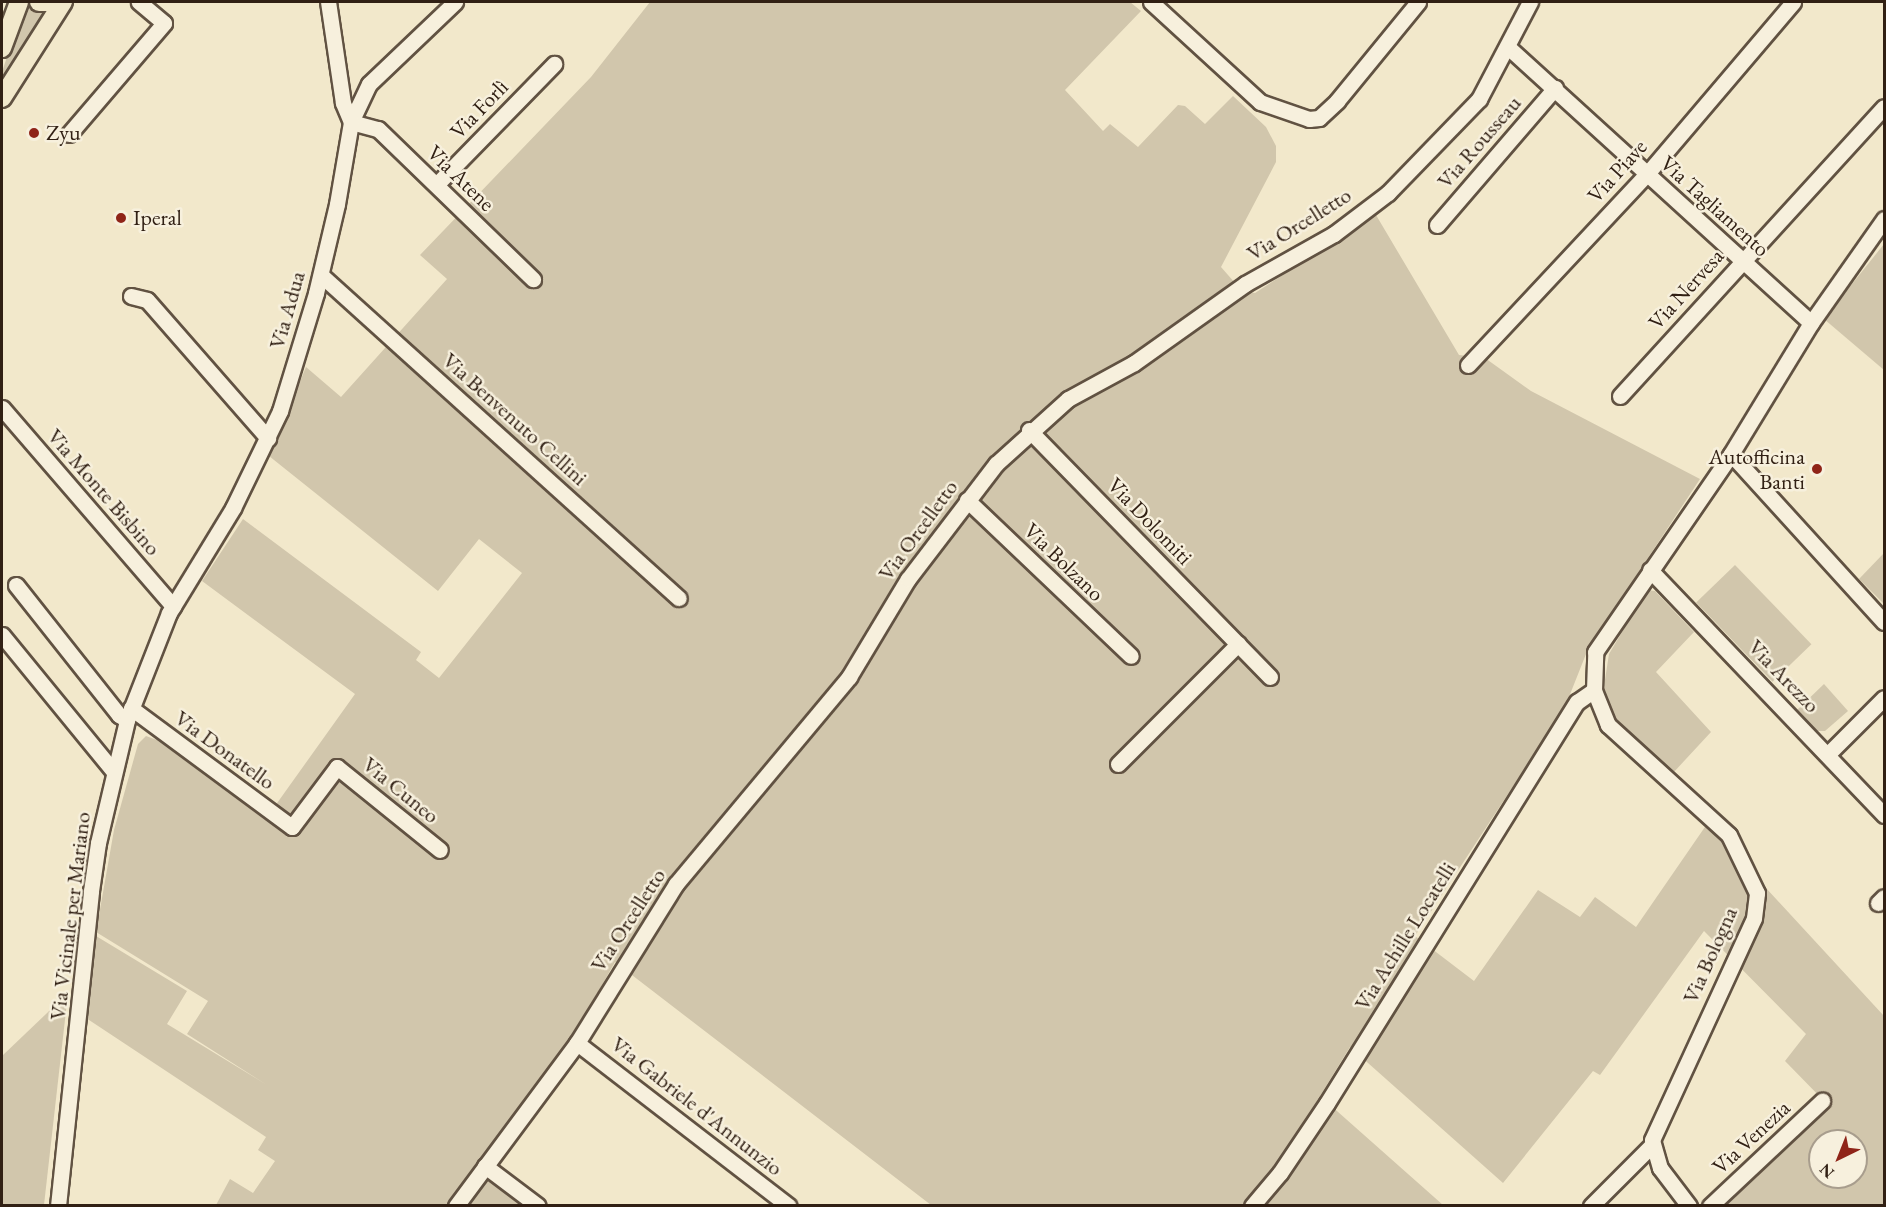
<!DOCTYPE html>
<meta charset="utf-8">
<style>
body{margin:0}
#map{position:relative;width:1886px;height:1207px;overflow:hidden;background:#f2e8cb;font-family:"EB Garamond",serif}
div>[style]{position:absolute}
.green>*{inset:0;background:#d1c6ac;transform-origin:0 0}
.roads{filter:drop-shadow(2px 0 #615242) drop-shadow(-2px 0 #615242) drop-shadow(0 2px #615242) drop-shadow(0 -2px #615242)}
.minor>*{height:15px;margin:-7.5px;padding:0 7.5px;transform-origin:7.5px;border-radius:7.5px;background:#f7f0dd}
.major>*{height:18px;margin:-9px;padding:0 9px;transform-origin:9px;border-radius:9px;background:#f2e8cb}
.dots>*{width:16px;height:16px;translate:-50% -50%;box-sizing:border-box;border:3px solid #f7f0dd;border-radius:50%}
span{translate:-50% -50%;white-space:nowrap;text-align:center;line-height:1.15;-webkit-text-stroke:5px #f7f0dd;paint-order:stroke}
.street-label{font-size:22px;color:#312014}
.poi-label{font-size:22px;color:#312014}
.left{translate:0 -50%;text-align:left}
.right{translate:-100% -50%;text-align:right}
.frame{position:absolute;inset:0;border:3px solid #312014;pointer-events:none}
.north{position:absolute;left:1808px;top:1129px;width:60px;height:60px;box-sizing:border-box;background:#f7f0dd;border:2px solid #a89d8d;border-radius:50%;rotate:223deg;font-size:16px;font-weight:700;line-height:24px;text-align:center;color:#312014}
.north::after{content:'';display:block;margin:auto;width:21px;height:27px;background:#8f2418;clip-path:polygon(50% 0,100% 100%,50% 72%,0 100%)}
</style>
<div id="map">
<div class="green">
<div style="clip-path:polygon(25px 2px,34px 10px,46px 11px,5px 80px,2px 72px)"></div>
<div style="clip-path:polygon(evenodd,650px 2px,1130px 2px,1141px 11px,1065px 90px,1103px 131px,1110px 124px,1138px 147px,1178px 105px,1185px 106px,1205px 124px,1233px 96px,1266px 127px,1276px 146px,1276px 162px,1221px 267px,1242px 291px,1255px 293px,1376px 215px,1459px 355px,1485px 358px,1531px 391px,1700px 479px,1588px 649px,1565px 707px,1415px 936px,1474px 981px,1538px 890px,1580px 917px,1595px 897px,1636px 927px,1707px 824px,1884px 1016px,1884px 1205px,1722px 1205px,1827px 1104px,1785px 1061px,1806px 1034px,1704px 931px,1600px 1075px,1593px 1071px,1503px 1183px,1350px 1047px,1320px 1096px,1443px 1205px,931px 1205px,615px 962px,569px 1043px,449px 1205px,216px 1205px,230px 1179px,253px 1193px,275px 1161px,258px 1150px,266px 1137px,86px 1018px,96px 936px,187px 991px,167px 1024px,267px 1085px,187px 1034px,208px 1001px,96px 932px,114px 830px,138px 744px,146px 736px,157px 740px,265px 820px,355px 694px,202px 581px,243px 519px,421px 652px,416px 660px,439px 678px,522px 573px,479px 539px,438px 591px,269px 456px,306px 367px,341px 397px,447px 279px,420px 255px,591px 77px,650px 2px,1820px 1141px,1856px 1141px,1856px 1177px,1820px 1177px,1820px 1141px)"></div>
<div style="clip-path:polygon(1884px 244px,1884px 370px,1824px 319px)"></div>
<div style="clip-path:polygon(1884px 553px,1884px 604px,1859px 579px)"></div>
<div style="left:1735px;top:565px;width:110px;height:54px;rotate:46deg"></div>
<div style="clip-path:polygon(1647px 590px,1655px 591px,1694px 632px,1656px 672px,1711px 732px,1673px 773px,1633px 742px,1612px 720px,1604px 686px,1609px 654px)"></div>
<div style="clip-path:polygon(1824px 684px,1848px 711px,1825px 731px,1816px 731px,1796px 711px)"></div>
<div style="clip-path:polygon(68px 993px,44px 1205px,2px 1205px,2px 1056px)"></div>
<div style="clip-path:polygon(484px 1181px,495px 1182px,528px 1206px,469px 1206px)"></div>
</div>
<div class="roads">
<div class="minor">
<div style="left:1151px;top:2px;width:148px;rotate:42.5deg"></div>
<div style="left:1260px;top:102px;width:52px;rotate:19.1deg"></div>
<div style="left:1309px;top:119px;width:10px;rotate:-6deg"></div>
<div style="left:1319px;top:118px;width:25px;rotate:-43deg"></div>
<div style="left:1337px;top:101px;width:128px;rotate:-50.7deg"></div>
<div style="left:1509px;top:48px;width:408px;rotate:42.3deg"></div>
<div style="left:351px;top:122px;width:28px;rotate:15deg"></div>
<div style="left:378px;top:129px;width:216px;rotate:44.1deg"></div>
<div style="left:351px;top:122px;width:42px;rotate:-64.7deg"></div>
<div style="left:369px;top:84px;width:119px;rotate:-43.6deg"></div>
<div style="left:69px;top:134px;width:146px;rotate:-49.4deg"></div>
<div style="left:164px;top:23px;width:33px;rotate:-140deg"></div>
<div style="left:437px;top:184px;width:168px;rotate:-45.7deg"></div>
<div style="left:1437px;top:225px;width:181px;rotate:-49.3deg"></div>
<div style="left:321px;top:275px;width:482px;rotate:42.1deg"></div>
<div style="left:131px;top:296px;width:16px;rotate:14deg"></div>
<div style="left:147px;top:300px;width:184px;rotate:48.8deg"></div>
<div style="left:1468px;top:365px;width:260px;rotate:-46.9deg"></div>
<div style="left:1646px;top:175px;width:227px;rotate:-49.6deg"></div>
<div style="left:1620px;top:396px;width:391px;rotate:-47.6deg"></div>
<div style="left:2px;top:408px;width:262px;rotate:49.2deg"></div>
<div style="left:1029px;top:430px;width:345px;rotate:45.7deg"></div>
<div style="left:1731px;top:454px;width:227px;rotate:47.7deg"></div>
<div style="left:967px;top:500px;width:226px;rotate:43.6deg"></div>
<div style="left:1650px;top:570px;width:339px;rotate:46.3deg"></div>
<div style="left:16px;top:585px;width:166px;rotate:51.6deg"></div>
<div style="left:119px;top:715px;width:9px;rotate:32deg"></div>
<div style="left:2px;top:635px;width:177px;rotate:50.7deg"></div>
<div style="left:131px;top:708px;width:200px;rotate:36.5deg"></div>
<div style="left:292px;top:827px;width:75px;rotate:-53.1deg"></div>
<div style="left:337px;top:767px;width:132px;rotate:38.9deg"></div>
<div style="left:1828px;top:754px;width:79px;rotate:-45deg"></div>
<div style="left:1118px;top:764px;width:170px;rotate:-45deg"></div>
<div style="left:1878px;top:903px;width:8px;rotate:-45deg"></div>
<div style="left:577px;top:1043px;width:267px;rotate:37.6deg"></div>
<div style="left:485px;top:1166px;width:66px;rotate:37deg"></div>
<div style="left:58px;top:1206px;width:317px;rotate:-84deg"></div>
<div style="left:91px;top:891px;width:49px;rotate:-81.7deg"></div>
<div style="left:98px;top:843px;width:126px;rotate:-76.7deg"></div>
<div style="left:127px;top:720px;width:115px;rotate:-68.6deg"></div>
<div style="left:169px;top:613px;width:123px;rotate:-58.6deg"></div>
<div style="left:233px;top:508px;width:108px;rotate:-64.1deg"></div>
<div style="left:280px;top:411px;width:123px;rotate:-73deg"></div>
<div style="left:316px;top:293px;width:91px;rotate:-76.7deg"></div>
<div style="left:337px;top:204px;width:83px;rotate:-80.3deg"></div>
<div style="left:351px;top:122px;width:21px;rotate:-113deg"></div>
<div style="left:343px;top:103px;width:102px;rotate:-98.4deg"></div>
<div style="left:456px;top:1206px;width:203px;rotate:-53.4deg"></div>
<div style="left:577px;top:1043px;width:187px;rotate:-58.1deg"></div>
<div style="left:676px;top:884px;width:270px;rotate:-50.1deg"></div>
<div style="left:849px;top:677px;width:114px;rotate:-59deg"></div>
<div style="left:908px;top:579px;width:145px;rotate:-52.6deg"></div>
<div style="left:996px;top:464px;width:97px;rotate:-42.1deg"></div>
<div style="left:1068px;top:399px;width:75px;rotate:-28.6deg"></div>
<div style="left:1134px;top:363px;width:136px;rotate:-35.4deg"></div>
<div style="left:1245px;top:284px;width:102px;rotate:-29.3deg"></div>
<div style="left:1334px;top:234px;width:68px;rotate:-37.2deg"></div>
<div style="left:1388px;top:193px;width:131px;rotate:-45.9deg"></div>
<div style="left:1479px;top:99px;width:110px;rotate:-62.3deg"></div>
<div style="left:1252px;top:1206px;width:43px;rotate:-49.7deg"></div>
<div style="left:1280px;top:1173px;width:84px;rotate:-56.1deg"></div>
<div style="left:1327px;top:1103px;width:473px;rotate:-58.1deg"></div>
<div style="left:1577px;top:702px;width:21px;rotate:-35deg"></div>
<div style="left:1591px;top:1206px;width:85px;rotate:-45deg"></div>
<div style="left:1689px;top:1206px;width:48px;rotate:-127.3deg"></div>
<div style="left:1660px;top:1168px;width:29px;rotate:-106deg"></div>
<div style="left:1652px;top:1140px;width:244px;rotate:-65.3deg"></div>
<div style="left:1754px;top:918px;width:25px;rotate:-83deg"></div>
<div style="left:1757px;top:893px;width:64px;rotate:-115.8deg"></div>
<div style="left:1729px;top:835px;width:164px;rotate:-137.7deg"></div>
<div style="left:1608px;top:725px;width:38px;rotate:-112deg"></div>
<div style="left:1594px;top:690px;width:38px;rotate:-88deg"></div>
<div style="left:1595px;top:652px;width:240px;rotate:-55.5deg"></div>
<div style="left:1731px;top:454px;width:153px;rotate:-58.6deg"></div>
<div style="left:1811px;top:323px;width:127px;rotate:-54.9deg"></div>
<div style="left:1710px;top:1206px;width:154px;rotate:-43.2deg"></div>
</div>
<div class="major">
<div style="left:39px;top:2px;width:21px"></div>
<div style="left:2px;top:48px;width:49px;rotate:-69.7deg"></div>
<div style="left:2px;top:98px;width:114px;rotate:-57.6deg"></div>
</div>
</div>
<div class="dots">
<div style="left:34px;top:133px;background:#8f2418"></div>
<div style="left:121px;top:218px;background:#8f2418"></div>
<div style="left:1817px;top:469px;background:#8f2418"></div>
</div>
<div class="street-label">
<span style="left:479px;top:109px;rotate:-46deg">Via Forlì</span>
<span style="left:1479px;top:142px;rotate:-49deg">Via Rousseau</span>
<span style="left:1617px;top:171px;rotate:-48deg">Via Piave</span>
<span style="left:461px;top:178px;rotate:44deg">Via Atene</span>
<span style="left:1715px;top:206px;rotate:42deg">Via Tagliamento</span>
<span style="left:1299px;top:224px;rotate:-32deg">Via Orcelletto</span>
<span style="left:1686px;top:289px;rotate:-48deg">Via Nervesa</span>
<span style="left:287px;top:310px;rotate:-74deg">Via Adua</span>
<span style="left:515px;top:419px;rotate:42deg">Via Benvenuto Cellini</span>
<span style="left:104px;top:492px;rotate:49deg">Via Monte Bisbino</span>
<span style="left:1150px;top:521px;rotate:46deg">Via Dolomiti</span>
<span style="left:918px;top:530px;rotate:-54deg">Via Orcelletto</span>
<span style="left:1064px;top:562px;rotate:44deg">Via Bolzano</span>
<span style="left:1784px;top:676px;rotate:46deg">Via Arezzo</span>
<span style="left:225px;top:750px;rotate:36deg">Via Donatello</span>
<span style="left:401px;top:790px;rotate:39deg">Via Cuneo</span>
<span style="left:70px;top:916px;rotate:-83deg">Via Vicinale per Mariano</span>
<span style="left:628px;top:920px;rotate:-57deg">Via Orcelletto</span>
<span style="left:1405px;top:936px;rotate:-58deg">Via Achille Locatelli</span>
<span style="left:1710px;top:955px;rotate:-66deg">Via Bologna</span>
<span style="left:697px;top:1106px;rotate:38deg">Via Gabriele d'Annunzio</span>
<span style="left:1751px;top:1137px;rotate:-43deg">Via Venezia</span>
</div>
<div class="poi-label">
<span class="left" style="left:46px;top:133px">Zyu</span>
<span class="left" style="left:133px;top:218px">Iperal</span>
<span class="right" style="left:1805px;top:469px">Autofficina<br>Banti</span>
</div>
<div class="frame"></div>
<div class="north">N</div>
</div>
